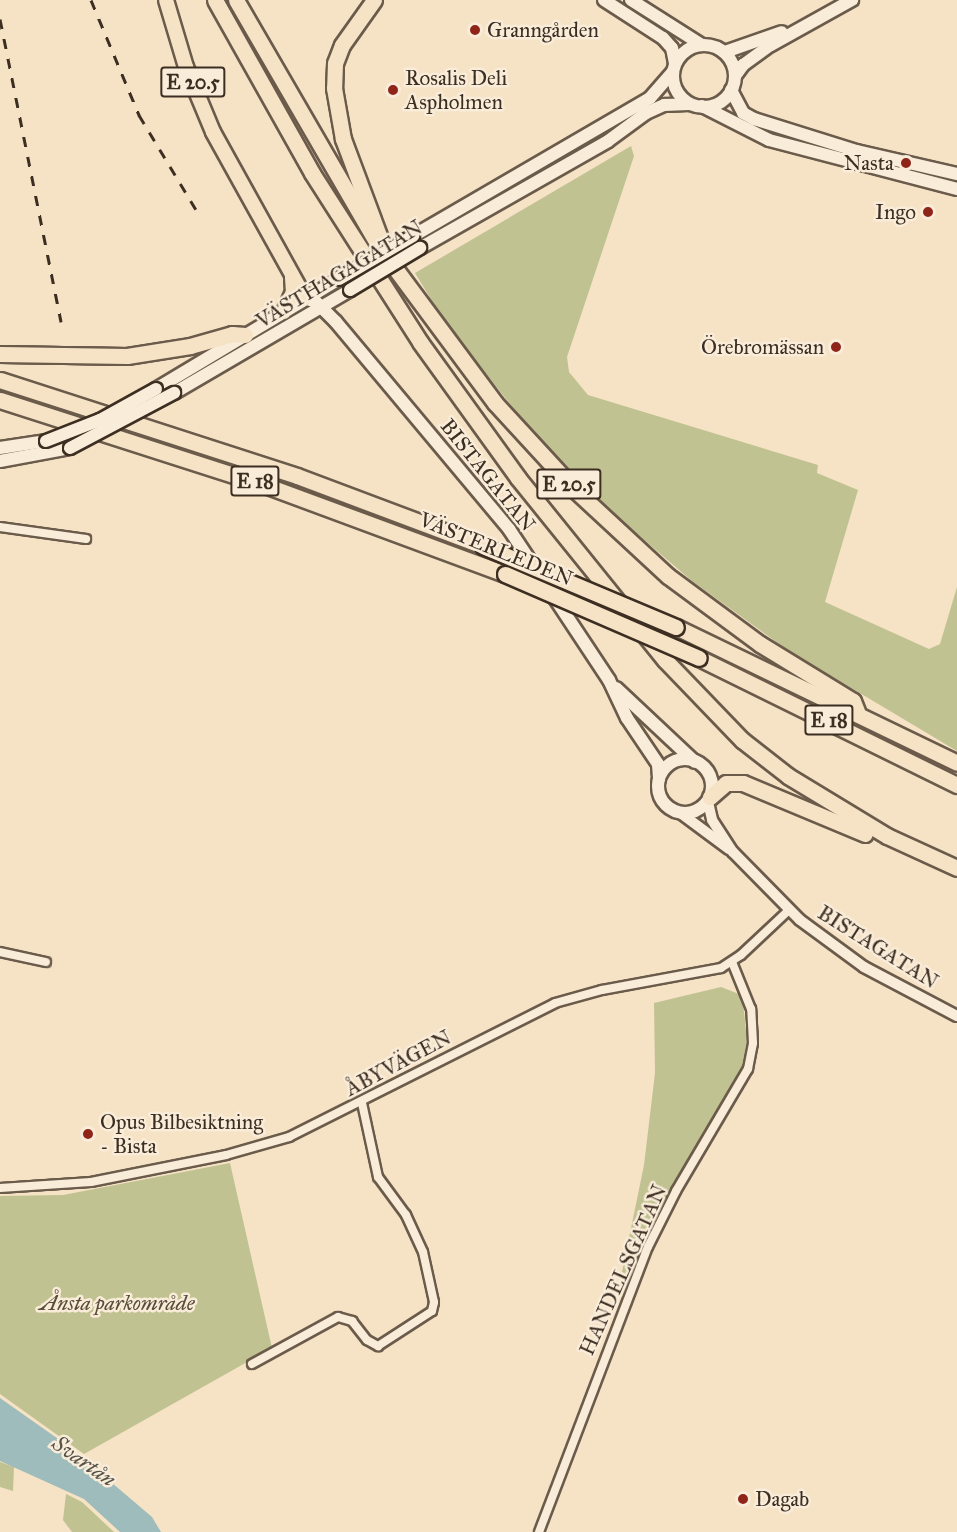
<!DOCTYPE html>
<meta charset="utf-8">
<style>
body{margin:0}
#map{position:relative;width:957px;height:1532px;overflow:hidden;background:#f6e2c5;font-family:"IM FELL Great Primer",serif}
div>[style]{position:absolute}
.green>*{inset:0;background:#c1c291}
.water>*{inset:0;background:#9ebcbb}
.roads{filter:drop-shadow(2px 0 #6b5b4b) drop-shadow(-2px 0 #6b5b4b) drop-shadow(0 2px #6b5b4b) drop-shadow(0 -2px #6b5b4b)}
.minor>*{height:8px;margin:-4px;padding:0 4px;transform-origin:4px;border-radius:4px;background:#f9ecd9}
.tertiary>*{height:10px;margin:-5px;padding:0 5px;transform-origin:5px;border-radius:5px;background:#f9ecd9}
.secondary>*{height:12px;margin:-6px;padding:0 6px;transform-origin:6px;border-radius:6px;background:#f9ecd9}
.secondary>.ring{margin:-6px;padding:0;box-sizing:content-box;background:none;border:12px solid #f9ecd9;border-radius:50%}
.primary>*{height:14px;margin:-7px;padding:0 7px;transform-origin:7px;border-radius:7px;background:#f6e2c5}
.motorway>*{height:15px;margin:-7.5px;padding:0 7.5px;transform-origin:7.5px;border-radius:7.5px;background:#f6e2c5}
.rail>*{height:3px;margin-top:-1.5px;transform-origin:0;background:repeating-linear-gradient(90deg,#3d2e22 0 10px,transparent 0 20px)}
.bridges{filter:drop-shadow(2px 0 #3d2e22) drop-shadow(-2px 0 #3d2e22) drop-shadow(0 2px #3d2e22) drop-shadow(0 -2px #3d2e22)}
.secondary-bridge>*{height:12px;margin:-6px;padding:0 6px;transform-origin:6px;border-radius:6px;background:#f9ecd9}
.motorway-bridge>*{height:15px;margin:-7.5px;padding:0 7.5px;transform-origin:7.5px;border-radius:7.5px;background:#f6e2c5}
.dots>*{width:16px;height:16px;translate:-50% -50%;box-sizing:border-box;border:3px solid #f9ecd9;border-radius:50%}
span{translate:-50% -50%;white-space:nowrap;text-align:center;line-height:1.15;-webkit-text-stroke:5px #f9ecd9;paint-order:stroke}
.shield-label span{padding:2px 4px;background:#f9ecd9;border:2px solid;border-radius:4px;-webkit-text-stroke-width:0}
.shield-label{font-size:20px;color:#3d2e22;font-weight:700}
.poi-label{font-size:21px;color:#3d2e22}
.left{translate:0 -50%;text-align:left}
.right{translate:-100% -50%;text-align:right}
.street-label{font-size:21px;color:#3d2e22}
.park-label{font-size:21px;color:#574c38;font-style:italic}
.water-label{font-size:22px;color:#555248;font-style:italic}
</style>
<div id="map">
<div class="green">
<div style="clip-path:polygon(631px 146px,634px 156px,567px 357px,569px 372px,588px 395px,818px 465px,817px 473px,858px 490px,825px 602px,929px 649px,940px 644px,957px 587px,957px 751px,786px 649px,692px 581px,636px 533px,566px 468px,522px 419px,446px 324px,415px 273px)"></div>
<div style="clip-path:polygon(721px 987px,739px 994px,743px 1002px,747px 1040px,742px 1070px,673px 1188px,630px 1278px,622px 1272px,644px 1165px,655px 1073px,654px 1003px)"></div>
<div style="clip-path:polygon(230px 1163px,272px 1348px,84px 1454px,0 1394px,0 1196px,63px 1195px)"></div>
<div style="clip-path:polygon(0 1462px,14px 1467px,13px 1491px,0 1487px)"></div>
<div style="clip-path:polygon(66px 1494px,82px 1502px,114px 1532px,72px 1532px,63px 1520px)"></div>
</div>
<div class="water">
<div style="clip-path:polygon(0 1398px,71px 1448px,152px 1517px,161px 1532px,120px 1532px,84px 1499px,0 1461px)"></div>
</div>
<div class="roads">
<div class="minor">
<div style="left:0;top:527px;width:87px;rotate:7.9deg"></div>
<div style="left:0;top:952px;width:47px;rotate:12.3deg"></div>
<div style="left:0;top:1188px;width:91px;rotate:-3.8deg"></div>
<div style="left:91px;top:1182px;width:138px;rotate:-11.3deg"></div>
<div style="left:226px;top:1155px;width:66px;rotate:-15.9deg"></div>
<div style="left:289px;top:1137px;width:298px;rotate:-26.7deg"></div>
<div style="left:555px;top:1003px;width:49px;rotate:-15.5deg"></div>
<div style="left:602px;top:990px;width:121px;rotate:-10.5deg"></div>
<div style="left:721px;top:968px;width:24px;rotate:-33deg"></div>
<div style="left:741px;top:955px;width:66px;rotate:-43.2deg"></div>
<div style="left:252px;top:1364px;width:98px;rotate:-28.7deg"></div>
<div style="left:338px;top:1317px;width:15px;rotate:16deg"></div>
<div style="left:352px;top:1321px;width:24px;rotate:52deg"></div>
<div style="left:367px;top:1340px;width:13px;rotate:29deg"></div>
<div style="left:378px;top:1346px;width:64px;rotate:-32.9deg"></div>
<div style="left:432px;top:1311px;width:9px;rotate:-77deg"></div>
<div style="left:434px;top:1302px;width:51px;rotate:-102.4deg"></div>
<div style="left:423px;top:1252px;width:41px;rotate:-114.7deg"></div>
<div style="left:406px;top:1215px;width:47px;rotate:-126.4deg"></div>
<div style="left:378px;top:1177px;width:76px;rotate:-102.2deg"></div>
<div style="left:539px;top:1532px;width:305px;rotate:-69.1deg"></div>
<div style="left:648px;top:1247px;width:63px;rotate:-63.4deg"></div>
<div style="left:676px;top:1191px;width:142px;rotate:-59.5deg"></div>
<div style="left:748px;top:1069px;width:26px;rotate:-79deg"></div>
<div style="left:753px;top:1043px;width:34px;rotate:-93deg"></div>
<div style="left:751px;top:1009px;width:51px;rotate:-112deg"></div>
</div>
<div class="tertiary">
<div style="left:708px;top:802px;width:18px;rotate:77deg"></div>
<div style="left:712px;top:820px;width:38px;rotate:57deg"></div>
<div style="left:733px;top:852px;width:95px;rotate:45.4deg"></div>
<div style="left:800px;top:920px;width:79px;rotate:36.3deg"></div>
<div style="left:864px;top:967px;width:105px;rotate:27.8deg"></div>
<div style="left:679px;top:812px;width:62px;rotate:36.5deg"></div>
</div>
<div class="secondary">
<div style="left:604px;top:0;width:70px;rotate:32.8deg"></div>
<div style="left:663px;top:38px;width:13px;rotate:48deg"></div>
<div style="left:672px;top:48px;width:15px;rotate:79deg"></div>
<div style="left:631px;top:0;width:84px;rotate:32.4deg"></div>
<div class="ring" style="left:673px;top:45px;width:50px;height:50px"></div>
<div style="left:725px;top:52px;width:60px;rotate:-19.3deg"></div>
<div style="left:735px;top:76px;width:14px;rotate:-54deg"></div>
<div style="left:743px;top:65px;width:34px;rotate:-36deg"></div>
<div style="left:771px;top:45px;width:93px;rotate:-29.1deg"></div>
<div style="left:731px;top:90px;width:26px;rotate:62deg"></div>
<div style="left:743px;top:113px;width:13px;rotate:29deg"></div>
<div style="left:754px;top:119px;width:108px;rotate:17.3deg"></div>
<div style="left:857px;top:151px;width:103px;rotate:13deg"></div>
<div style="left:702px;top:106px;width:75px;rotate:26.9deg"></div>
<div style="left:769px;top:140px;width:194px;rotate:14.6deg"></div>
<div style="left:413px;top:236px;width:274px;rotate:-30.2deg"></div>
<div style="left:650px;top:98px;width:35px;rotate:-49deg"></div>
<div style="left:420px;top:248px;width:216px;rotate:-29.6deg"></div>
<div style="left:608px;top:141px;width:47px;rotate:-36.4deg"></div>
<div style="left:646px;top:113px;width:20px;rotate:-24deg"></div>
<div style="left:664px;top:105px;width:25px;rotate:-2deg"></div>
<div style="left:305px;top:298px;width:12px;rotate:20deg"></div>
<div style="left:316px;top:302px;width:28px;rotate:45deg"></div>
<div style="left:336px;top:322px;width:270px;rotate:50.1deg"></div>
<div style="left:509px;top:529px;width:181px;rotate:56.5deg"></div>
<div style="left:609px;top:680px;width:42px;rotate:64.7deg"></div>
<div style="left:627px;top:718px;width:55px;rotate:56deg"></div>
<div style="left:658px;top:764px;width:15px;rotate:86deg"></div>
<div style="left:156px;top:389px;width:214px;rotate:-31deg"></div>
<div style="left:174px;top:393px;width:204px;rotate:-30.3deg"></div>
<div style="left:0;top:448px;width:47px;rotate:-8.7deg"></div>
<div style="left:0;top:461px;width:71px;rotate:-10.5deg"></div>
<div style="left:616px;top:688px;width:108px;rotate:43.1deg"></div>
<div class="ring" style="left:658px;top:759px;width:42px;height:42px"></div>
</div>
<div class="primary">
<div style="left:166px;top:0;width:70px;rotate:73.4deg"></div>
<div style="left:186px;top:67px;width:70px;rotate:67.4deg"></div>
<div style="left:213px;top:132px;width:190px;rotate:61deg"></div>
<div style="left:284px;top:312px;width:22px;rotate:-66deg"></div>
<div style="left:293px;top:292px;width:15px;rotate:-94deg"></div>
</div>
<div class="motorway">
<div style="left:215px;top:0;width:198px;rotate:60.7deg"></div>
<div style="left:312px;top:173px;width:201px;rotate:57.4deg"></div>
<div style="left:420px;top:342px;width:168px;rotate:54.2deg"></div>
<div style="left:518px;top:478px;width:234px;rotate:51.1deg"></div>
<div style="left:665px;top:660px;width:111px;rotate:46.1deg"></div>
<div style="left:742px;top:740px;width:58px;rotate:38deg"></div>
<div style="left:788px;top:776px;width:116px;rotate:31.2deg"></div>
<div style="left:887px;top:836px;width:77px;rotate:24.6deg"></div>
<div style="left:236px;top:0;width:287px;rotate:59.9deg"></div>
<div style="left:380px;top:248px;width:193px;rotate:53.4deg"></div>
<div style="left:495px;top:403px;width:117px;rotate:47.4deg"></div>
<div style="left:574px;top:489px;width:128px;rotate:42.8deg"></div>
<div style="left:668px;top:576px;width:114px;rotate:36.5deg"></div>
<div style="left:760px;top:644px;width:109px;rotate:31.5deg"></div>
<div style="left:853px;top:701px;width:11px;rotate:68deg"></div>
<div style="left:374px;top:0;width:55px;rotate:125.4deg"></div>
<div style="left:342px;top:45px;width:19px;rotate:111deg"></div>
<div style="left:335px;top:63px;width:25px;rotate:92deg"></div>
<div style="left:334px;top:88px;width:52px;rotate:80deg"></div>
<div style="left:343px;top:139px;width:106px;rotate:69.5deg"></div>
<div style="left:0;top:354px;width:127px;rotate:0.9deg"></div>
<div style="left:127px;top:356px;width:64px;rotate:-9deg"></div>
<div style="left:190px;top:346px;width:44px;rotate:-15.9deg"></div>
<div style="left:232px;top:334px;width:13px;rotate:4deg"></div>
<div style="left:0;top:380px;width:312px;rotate:17.9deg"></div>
<div style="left:297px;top:476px;width:199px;rotate:20.6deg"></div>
<div style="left:0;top:400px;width:275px;rotate:17.8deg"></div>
<div style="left:262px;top:484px;width:259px;rotate:20.3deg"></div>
<div style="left:676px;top:627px;width:312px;rotate:25.8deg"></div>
<div style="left:699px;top:658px;width:288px;rotate:26.2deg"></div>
<div style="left:710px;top:797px;width:21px;rotate:-41deg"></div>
<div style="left:726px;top:783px;width:17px"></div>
<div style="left:743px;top:783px;width:132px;rotate:22.7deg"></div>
</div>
</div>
<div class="rail">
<div style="left:91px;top:0;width:125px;rotate:67.3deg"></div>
<div style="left:139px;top:115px;width:112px;rotate:58.9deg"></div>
<div style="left:0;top:19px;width:309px;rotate:78.6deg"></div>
</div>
<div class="bridges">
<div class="secondary-bridge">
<div style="left:339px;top:279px;width:86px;rotate:-30.2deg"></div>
<div style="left:350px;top:290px;width:82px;rotate:-31deg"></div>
<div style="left:46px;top:441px;width:58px;rotate:-21.3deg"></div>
<div style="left:100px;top:420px;width:64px;rotate:-29deg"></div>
<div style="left:70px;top:448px;width:118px;rotate:-27.9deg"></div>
</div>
<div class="motorway-bridge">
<div style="left:483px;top:546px;width:209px;rotate:22.8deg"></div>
<div style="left:505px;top:574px;width:211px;rotate:23.4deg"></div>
</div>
</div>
<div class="dots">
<div style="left:475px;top:30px;background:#8f2418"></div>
<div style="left:393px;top:90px;background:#8f2418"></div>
<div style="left:906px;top:163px;background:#8f2418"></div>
<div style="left:928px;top:212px;background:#8f2418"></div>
<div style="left:836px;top:347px;background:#8f2418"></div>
<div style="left:88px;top:1134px;background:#8f2418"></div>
<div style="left:743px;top:1499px;background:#8f2418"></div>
</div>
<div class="shield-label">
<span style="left:193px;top:82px">E 20.5</span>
<span style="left:255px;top:481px">E 18</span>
<span style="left:569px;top:484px">E 20.5</span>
<span style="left:829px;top:720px">E 18</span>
</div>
<div class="poi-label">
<span class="left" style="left:487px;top:30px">Granngården</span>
<span class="left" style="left:405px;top:90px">Rosalis Deli<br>Aspholmen</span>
<span class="right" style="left:894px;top:163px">Nasta</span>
<span class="right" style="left:916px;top:212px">Ingo</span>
<span class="right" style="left:824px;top:347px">Örebromässan</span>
<span class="left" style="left:100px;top:1134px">Opus Bilbesiktning<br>- Bista</span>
<span class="left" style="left:755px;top:1499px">Dagab</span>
</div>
<div class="street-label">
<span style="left:339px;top:274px;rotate:-31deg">VÄSTHAGAGATAN</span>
<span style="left:488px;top:475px;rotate:51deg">BISTAGATAN</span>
<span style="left:496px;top:549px;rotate:22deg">VÄSTERLEDEN</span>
<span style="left:878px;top:947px;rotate:32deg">BISTAGATAN</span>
<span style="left:398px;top:1063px;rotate:-28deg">ÅBYVÄGEN</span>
<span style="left:623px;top:1270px;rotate:-66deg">HANDELSGATAN</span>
</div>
<div class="park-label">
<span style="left:117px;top:1303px">Ånsta parkområde</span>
</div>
<div class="water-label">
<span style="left:84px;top:1461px;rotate:35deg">Svartån</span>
</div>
</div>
